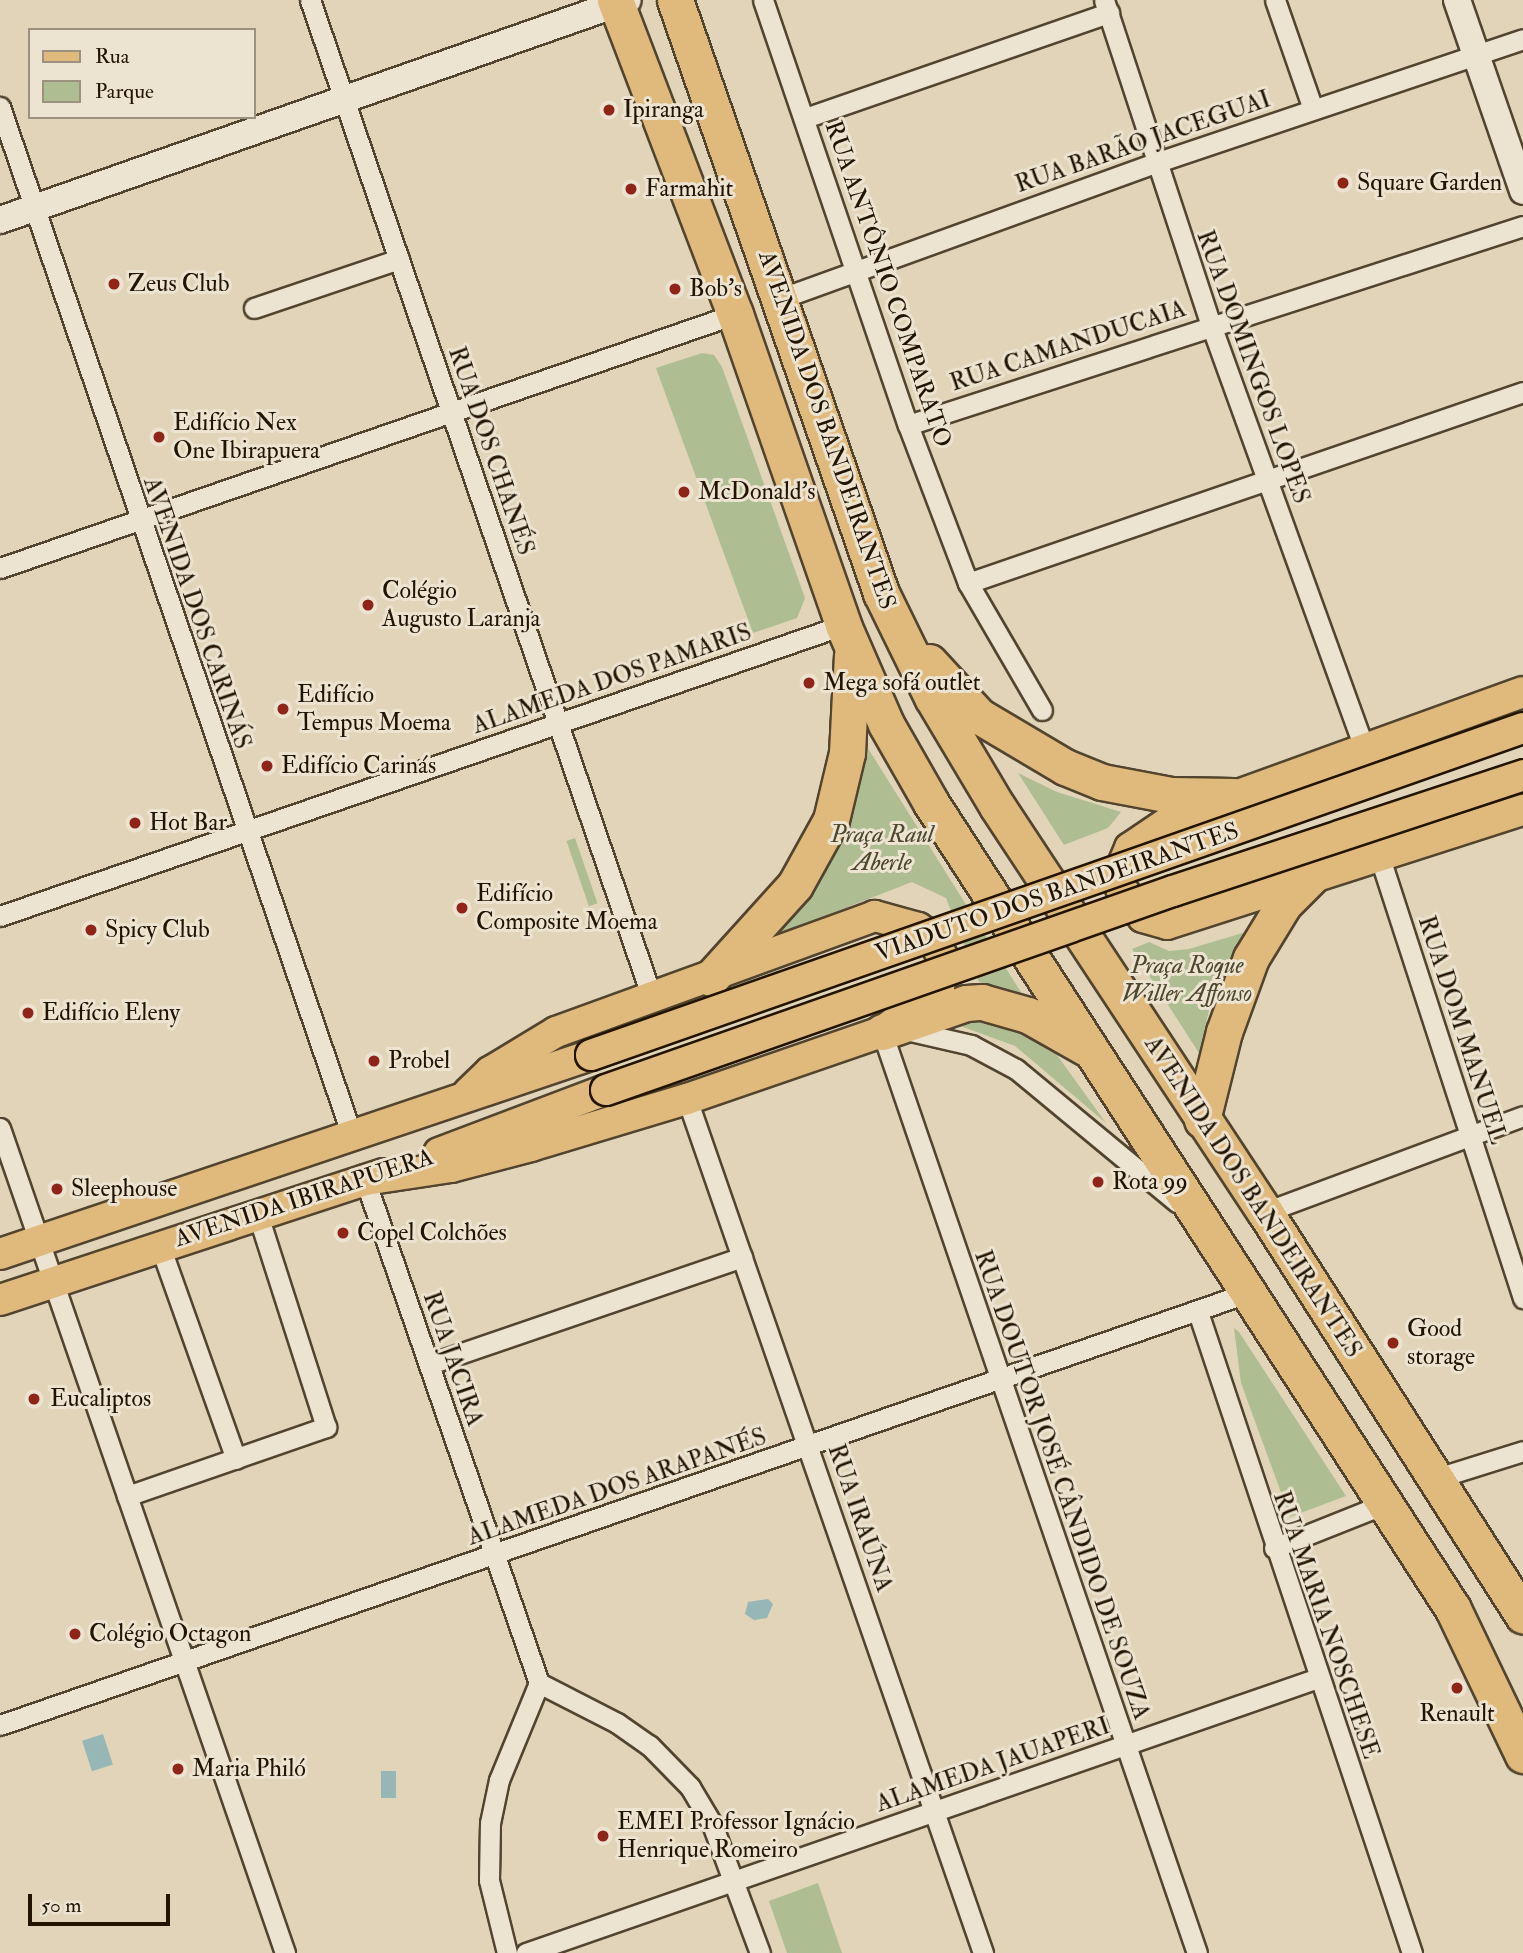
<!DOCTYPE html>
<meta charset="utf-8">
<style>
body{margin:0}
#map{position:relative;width:1523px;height:1953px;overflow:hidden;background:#e1d4b8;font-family:"IM FELL Double Pica",serif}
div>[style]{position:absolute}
.green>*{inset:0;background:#afbd92;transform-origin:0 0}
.water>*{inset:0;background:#97b7b7;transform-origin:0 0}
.roads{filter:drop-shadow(2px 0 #52442f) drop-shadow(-2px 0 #52442f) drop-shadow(0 2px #52442f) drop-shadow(0 -2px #52442f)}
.street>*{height:19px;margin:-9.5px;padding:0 9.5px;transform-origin:9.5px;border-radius:9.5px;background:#ece3d1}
.secondary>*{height:26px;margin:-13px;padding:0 13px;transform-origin:13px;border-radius:13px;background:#ece3d1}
.primary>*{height:30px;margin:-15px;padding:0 15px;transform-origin:15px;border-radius:15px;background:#e0ba7c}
.highway>*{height:35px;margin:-17.5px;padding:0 17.5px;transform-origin:17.5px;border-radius:17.5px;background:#e0ba7c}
.bridges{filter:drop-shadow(2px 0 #231401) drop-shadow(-2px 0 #231401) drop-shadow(0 2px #231401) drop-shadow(0 -2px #231401)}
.primary-bridge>*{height:30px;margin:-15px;padding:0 15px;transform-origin:15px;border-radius:15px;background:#e0ba7c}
.dots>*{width:19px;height:19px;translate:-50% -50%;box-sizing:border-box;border:4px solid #ece3d1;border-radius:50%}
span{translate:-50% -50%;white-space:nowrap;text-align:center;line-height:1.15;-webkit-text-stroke:6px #ece3d1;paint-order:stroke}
.poi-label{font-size:24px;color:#231401}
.left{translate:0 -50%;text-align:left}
.street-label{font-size:24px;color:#231401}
.park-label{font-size:24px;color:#4d472c;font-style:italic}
.legend{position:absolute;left:28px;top:28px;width:228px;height:91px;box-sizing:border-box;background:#ece3d1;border:2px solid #9c907e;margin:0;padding:9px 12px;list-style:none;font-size:21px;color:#231401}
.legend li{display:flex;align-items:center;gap:14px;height:35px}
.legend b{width:35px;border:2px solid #9c907e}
.scale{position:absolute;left:28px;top:1894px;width:142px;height:32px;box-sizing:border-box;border:4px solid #231401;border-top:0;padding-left:9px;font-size:21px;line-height:24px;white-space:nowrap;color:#231401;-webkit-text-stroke:5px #ece3d1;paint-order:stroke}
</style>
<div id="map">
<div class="green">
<div style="clip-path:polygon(702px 353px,714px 355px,722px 367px,805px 598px,797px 618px,753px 633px,656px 368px)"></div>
<div style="clip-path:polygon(864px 742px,1024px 997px,979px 982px,946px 898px,912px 882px,770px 937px,800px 907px,845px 830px)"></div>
<div style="clip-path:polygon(1018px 773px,1057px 792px,1121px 812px,1108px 828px,1064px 845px)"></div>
<div style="left:575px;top:838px;width:69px;height:9px;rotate:71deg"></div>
<div style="clip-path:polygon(1246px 932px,1210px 1006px,1199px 1053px,1132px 949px,1149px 942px,1169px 951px,1189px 949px)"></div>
<div style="clip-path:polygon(975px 1017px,995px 1018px,1049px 1044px,1106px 1123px,1015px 1046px,952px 1023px)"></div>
<div style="clip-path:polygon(1234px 1328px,1239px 1332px,1346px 1496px,1290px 1517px,1241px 1383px)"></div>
<div style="clip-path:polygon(818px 1883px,842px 1953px,787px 1953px,769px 1901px)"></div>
</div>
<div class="water">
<div style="clip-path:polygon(768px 1599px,773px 1604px,767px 1618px,754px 1620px,745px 1614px,748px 1602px)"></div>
<div style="left:103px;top:1734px;width:32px;height:22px;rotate:72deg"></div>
<div style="left:381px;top:1771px;width:15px;height:27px"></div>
</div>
<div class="roads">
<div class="street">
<div style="left:310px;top:0;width:1055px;rotate:71.08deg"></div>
<div style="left:763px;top:0;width:449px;rotate:71.2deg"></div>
<div style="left:908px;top:425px;width:169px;rotate:69.2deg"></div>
<div style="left:968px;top:583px;width:147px;rotate:59.8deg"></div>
<div style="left:1104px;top:0;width:342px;rotate:71.8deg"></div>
<div style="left:1211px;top:325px;width:450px;rotate:70.1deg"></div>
<div style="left:1275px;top:0;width:115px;rotate:70.8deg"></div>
<div style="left:0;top:107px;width:1084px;rotate:71.11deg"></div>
<div style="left:805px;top:118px;width:322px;rotate:-19.1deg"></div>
<div style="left:782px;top:298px;width:397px;rotate:-19.9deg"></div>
<div style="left:1155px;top:163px;width:388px;rotate:-18.6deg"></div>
<div style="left:254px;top:308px;width:153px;rotate:-18.7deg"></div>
<div style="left:908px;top:425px;width:646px;rotate:-17.93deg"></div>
<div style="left:0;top:568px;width:778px;rotate:-19.06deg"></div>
<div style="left:968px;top:583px;width:587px;rotate:-18.99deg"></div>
<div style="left:1380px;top:858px;width:463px;rotate:72deg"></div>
<div style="left:0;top:916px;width:892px;rotate:-19.04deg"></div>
<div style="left:906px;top:1030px;width:67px;rotate:13deg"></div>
<div style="left:971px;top:1045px;width:51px;rotate:28.1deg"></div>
<div style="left:1016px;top:1069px;width:209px;rotate:39.6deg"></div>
<div style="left:882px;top:1032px;width:973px;rotate:71.12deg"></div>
<div style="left:687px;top:1099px;width:904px;rotate:70.88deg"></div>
<div style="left:0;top:1128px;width:873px;rotate:70.94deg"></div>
<div style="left:365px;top:1180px;width:532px;rotate:70.92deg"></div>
<div style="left:539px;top:1683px;width:88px;rotate:27.1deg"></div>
<div style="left:617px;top:1723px;width:39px;rotate:35deg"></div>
<div style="left:649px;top:1745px;width:59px;rotate:45.7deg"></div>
<div style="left:690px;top:1787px;width:43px;rotate:59.3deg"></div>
<div style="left:712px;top:1824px;width:138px;rotate:69.6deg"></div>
<div style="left:1265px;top:1212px;width:275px;rotate:-20.4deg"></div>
<div style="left:160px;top:1246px;width:226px;rotate:70.4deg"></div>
<div style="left:1198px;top:1312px;width:676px;rotate:71.54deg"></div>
<div style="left:430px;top:1364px;width:330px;rotate:-18.9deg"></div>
<div style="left:1437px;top:1478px;width:90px;rotate:-17.4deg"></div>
<div style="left:127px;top:1496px;width:211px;rotate:-19.1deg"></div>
<div style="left:326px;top:1427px;width:223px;rotate:-107.8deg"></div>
<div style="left:1274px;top:1548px;width:122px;rotate:-21.7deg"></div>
<div style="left:0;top:1725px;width:1323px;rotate:-19.11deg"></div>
<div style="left:507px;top:1953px;width:75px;rotate:-103.9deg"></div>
<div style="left:489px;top:1880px;width:57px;rotate:-89deg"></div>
<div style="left:490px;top:1823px;width:44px;rotate:-78.2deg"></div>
<div style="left:499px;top:1780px;width:105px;rotate:-67.6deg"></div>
<div style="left:526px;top:1953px;width:838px;rotate:-19.15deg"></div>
</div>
<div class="secondary">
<div style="left:1457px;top:0;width:202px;rotate:70.9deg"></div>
<div style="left:0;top:220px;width:665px;rotate:-19.31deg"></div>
</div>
<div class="primary">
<div style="left:1523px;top:692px;width:372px;rotate:160.1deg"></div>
<div style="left:1173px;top:819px;width:52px;rotate:146deg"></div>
<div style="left:1130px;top:848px;width:28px;rotate:113deg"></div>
<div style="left:1119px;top:874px;width:14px;rotate:82deg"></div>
<div style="left:1121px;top:888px;width:36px;rotate:53deg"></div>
<div style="left:1143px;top:917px;width:25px;rotate:16deg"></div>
<div style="left:1167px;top:924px;width:374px;rotate:-17.8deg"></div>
<div style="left:439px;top:1153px;width:178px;rotate:-20.7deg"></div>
<div style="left:365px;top:1180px;width:87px;rotate:-8.6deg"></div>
<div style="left:451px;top:1167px;width:83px;rotate:-14.7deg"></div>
<div style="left:531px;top:1146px;width:163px;rotate:-16.8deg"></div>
<div style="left:687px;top:1099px;width:206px;rotate:-19deg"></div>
<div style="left:882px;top:1032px;width:72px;rotate:-37.7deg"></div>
<div style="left:939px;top:988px;width:30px;rotate:-82deg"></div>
<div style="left:943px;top:958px;width:24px;rotate:-118deg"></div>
<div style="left:932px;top:937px;width:17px;rotate:-147deg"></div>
<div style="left:918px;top:928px;width:45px;rotate:-164.4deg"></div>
<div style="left:875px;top:916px;width:339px;rotate:160deg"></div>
<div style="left:556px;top:1032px;width:77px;rotate:148.8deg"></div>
<div style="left:490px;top:1072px;width:30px;rotate:136deg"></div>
<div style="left:0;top:1254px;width:624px;rotate:-18.61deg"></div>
<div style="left:0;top:1300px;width:403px;rotate:-18.2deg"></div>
</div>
<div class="highway">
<div style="left:615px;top:0;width:336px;rotate:69.1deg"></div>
<div style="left:735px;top:314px;width:329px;rotate:70.8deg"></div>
<div style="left:843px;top:625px;width:108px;rotate:66.5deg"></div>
<div style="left:886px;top:724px;width:91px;rotate:60.3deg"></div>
<div style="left:931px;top:803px;width:960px;rotate:57.07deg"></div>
<div style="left:1453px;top:1609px;width:162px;rotate:64.4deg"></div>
<div style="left:675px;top:0;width:628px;rotate:70.84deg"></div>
<div style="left:881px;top:593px;width:116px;rotate:63.9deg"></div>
<div style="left:932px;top:697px;width:127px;rotate:59.2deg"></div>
<div style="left:997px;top:806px;width:486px;rotate:56.6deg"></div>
<div style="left:1265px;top:1212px;width:479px;rotate:57.4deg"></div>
<div style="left:929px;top:662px;width:74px;rotate:47.2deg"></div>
<div style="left:979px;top:716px;width:100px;rotate:30.7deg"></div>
<div style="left:1065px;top:767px;width:40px;rotate:22deg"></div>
<div style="left:1102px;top:782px;width:70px;rotate:10.7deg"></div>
<div style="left:1171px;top:795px;width:63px;rotate:0.9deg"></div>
<div style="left:711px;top:978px;width:125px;rotate:-47.9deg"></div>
<div style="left:795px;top:885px;width:74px;rotate:-61deg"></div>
<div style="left:831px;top:820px;width:69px;rotate:-76.6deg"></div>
<div style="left:847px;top:753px;width:98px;rotate:-87.1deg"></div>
<div style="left:882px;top:1032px;width:89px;rotate:-19deg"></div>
<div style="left:966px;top:1003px;width:16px;rotate:-4deg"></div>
<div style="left:982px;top:1002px;width:48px;rotate:15.8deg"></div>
<div style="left:1028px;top:1015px;width:67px;rotate:29.6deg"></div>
<div style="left:1202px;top:1120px;width:91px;rotate:-76deg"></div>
<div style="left:1224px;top:1032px;width:79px;rotate:-70deg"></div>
<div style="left:1251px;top:958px;width:63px;rotate:-58.6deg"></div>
<div style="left:1284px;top:904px;width:40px;rotate:-45deg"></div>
</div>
</div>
<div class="bridges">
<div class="primary-bridge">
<div style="left:591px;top:1055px;width:988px;rotate:-19.33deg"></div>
<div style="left:606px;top:1090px;width:601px;rotate:-19.34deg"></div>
<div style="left:1173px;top:891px;width:369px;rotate:-18.3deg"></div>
</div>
</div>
<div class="dots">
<div style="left:609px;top:110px;background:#8f2418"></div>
<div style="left:1343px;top:183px;background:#8f2418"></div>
<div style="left:631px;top:189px;background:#8f2418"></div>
<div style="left:114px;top:284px;background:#8f2418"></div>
<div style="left:675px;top:289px;background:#8f2418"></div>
<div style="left:159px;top:437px;background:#8f2418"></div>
<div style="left:684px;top:492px;background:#8f2418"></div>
<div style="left:368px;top:605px;background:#8f2418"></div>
<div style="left:809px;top:683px;background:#8f2418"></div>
<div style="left:283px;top:709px;background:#8f2418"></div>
<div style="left:267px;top:766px;background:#8f2418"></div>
<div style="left:135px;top:823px;background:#8f2418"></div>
<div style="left:462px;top:908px;background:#8f2418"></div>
<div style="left:91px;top:930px;background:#8f2418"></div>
<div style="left:28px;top:1013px;background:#8f2418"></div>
<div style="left:374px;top:1061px;background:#8f2418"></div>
<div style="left:1098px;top:1182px;background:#8f2418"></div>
<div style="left:57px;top:1189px;background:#8f2418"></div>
<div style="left:343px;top:1233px;background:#8f2418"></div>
<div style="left:1393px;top:1343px;background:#8f2418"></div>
<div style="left:34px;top:1399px;background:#8f2418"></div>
<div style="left:75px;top:1634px;background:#8f2418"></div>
<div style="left:1457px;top:1688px;background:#8f2418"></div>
<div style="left:178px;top:1769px;background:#8f2418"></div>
<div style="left:603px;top:1836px;background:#8f2418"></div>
</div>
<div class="poi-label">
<span class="left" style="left:623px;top:110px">Ipiranga</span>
<span class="left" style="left:1357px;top:183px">Square Garden</span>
<span class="left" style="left:645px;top:189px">Farmahit</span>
<span class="left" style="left:128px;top:284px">Zeus Club</span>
<span class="left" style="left:689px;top:289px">Bob's</span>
<span class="left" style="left:173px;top:437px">Edifício Nex<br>One Ibirapuera</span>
<span class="left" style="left:698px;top:492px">McDonald's</span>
<span class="left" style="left:382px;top:605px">Colégio<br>Augusto Laranja</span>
<span class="left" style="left:823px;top:683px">Mega sofá outlet</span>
<span class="left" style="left:297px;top:709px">Edifício<br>Tempus Moema</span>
<span class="left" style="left:281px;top:766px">Edifício Carinás</span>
<span class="left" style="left:149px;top:823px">Hot Bar</span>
<span class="left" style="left:476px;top:908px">Edifício<br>Composite Moema</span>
<span class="left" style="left:105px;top:930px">Spicy Club</span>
<span class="left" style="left:42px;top:1013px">Edifício Eleny</span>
<span class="left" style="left:388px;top:1061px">Probel</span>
<span class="left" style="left:1112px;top:1182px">Rota 99</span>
<span class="left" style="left:71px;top:1189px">Sleephouse</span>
<span class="left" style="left:357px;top:1233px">Copel Colchões</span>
<span class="left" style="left:1407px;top:1343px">Good<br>storage</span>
<span class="left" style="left:50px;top:1399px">Eucaliptos</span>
<span class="left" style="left:89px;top:1634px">Colégio Octagon</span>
<span style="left:1457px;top:1714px">Renault</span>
<span class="left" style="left:192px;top:1769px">Maria Philó</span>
<span class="left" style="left:617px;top:1836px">EMEI Professor Ignácio<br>Henrique Romeiro</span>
</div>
<div class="street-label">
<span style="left:1143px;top:142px;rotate:-19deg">RUA BARÃO JACEGUAI</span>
<span style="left:888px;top:284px;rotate:71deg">RUA ANTÔNIO COMPARATO</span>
<span style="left:1068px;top:346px;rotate:-18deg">RUA CAMANDUCAIA</span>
<span style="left:1253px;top:367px;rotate:70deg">RUA DOMINGOS LOPES</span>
<span style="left:827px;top:430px;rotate:71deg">AVENIDA DOS BANDEIRANTES</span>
<span style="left:491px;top:451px;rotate:71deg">RUA DOS CHANÉS</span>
<span style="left:197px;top:613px;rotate:71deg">AVENIDA DOS CARINÁS</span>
<span style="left:612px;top:679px;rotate:-19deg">ALAMEDA DOS PAMARIS</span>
<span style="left:1057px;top:892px;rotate:-19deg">VIADUTO DOS BANDEIRANTES</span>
<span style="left:1462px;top:1030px;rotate:72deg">RUA DOM MANUEL</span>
<span style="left:1253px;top:1197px;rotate:57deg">AVENIDA DOS BANDEIRANTES</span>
<span style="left:304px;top:1198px;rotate:-18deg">AVENIDA IBIRAPUERA</span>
<span style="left:453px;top:1359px;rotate:71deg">RUA JACIRA</span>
<span style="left:1062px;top:1485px;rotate:71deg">RUA DOUTOR JOSÉ CÂNDIDO DE SOUZA</span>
<span style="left:617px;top:1487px;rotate:-19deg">ALAMEDA DOS ARAPANÉS</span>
<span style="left:860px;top:1518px;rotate:71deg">RUA IRAÚNA</span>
<span style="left:1326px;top:1625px;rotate:71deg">RUA MARIA NOSCHESE</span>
<span style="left:993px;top:1765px;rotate:-19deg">ALAMEDA JAUAPERI</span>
</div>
<div class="park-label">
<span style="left:882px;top:849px">Praça Raul<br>Aberle</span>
<span style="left:1187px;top:980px">Praça Roque<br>Willer Affonso</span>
</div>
<ul class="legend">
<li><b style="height:9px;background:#e0ba7c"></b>Rua</li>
<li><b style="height:19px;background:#afbd92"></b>Parque</li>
</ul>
<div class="scale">50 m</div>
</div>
